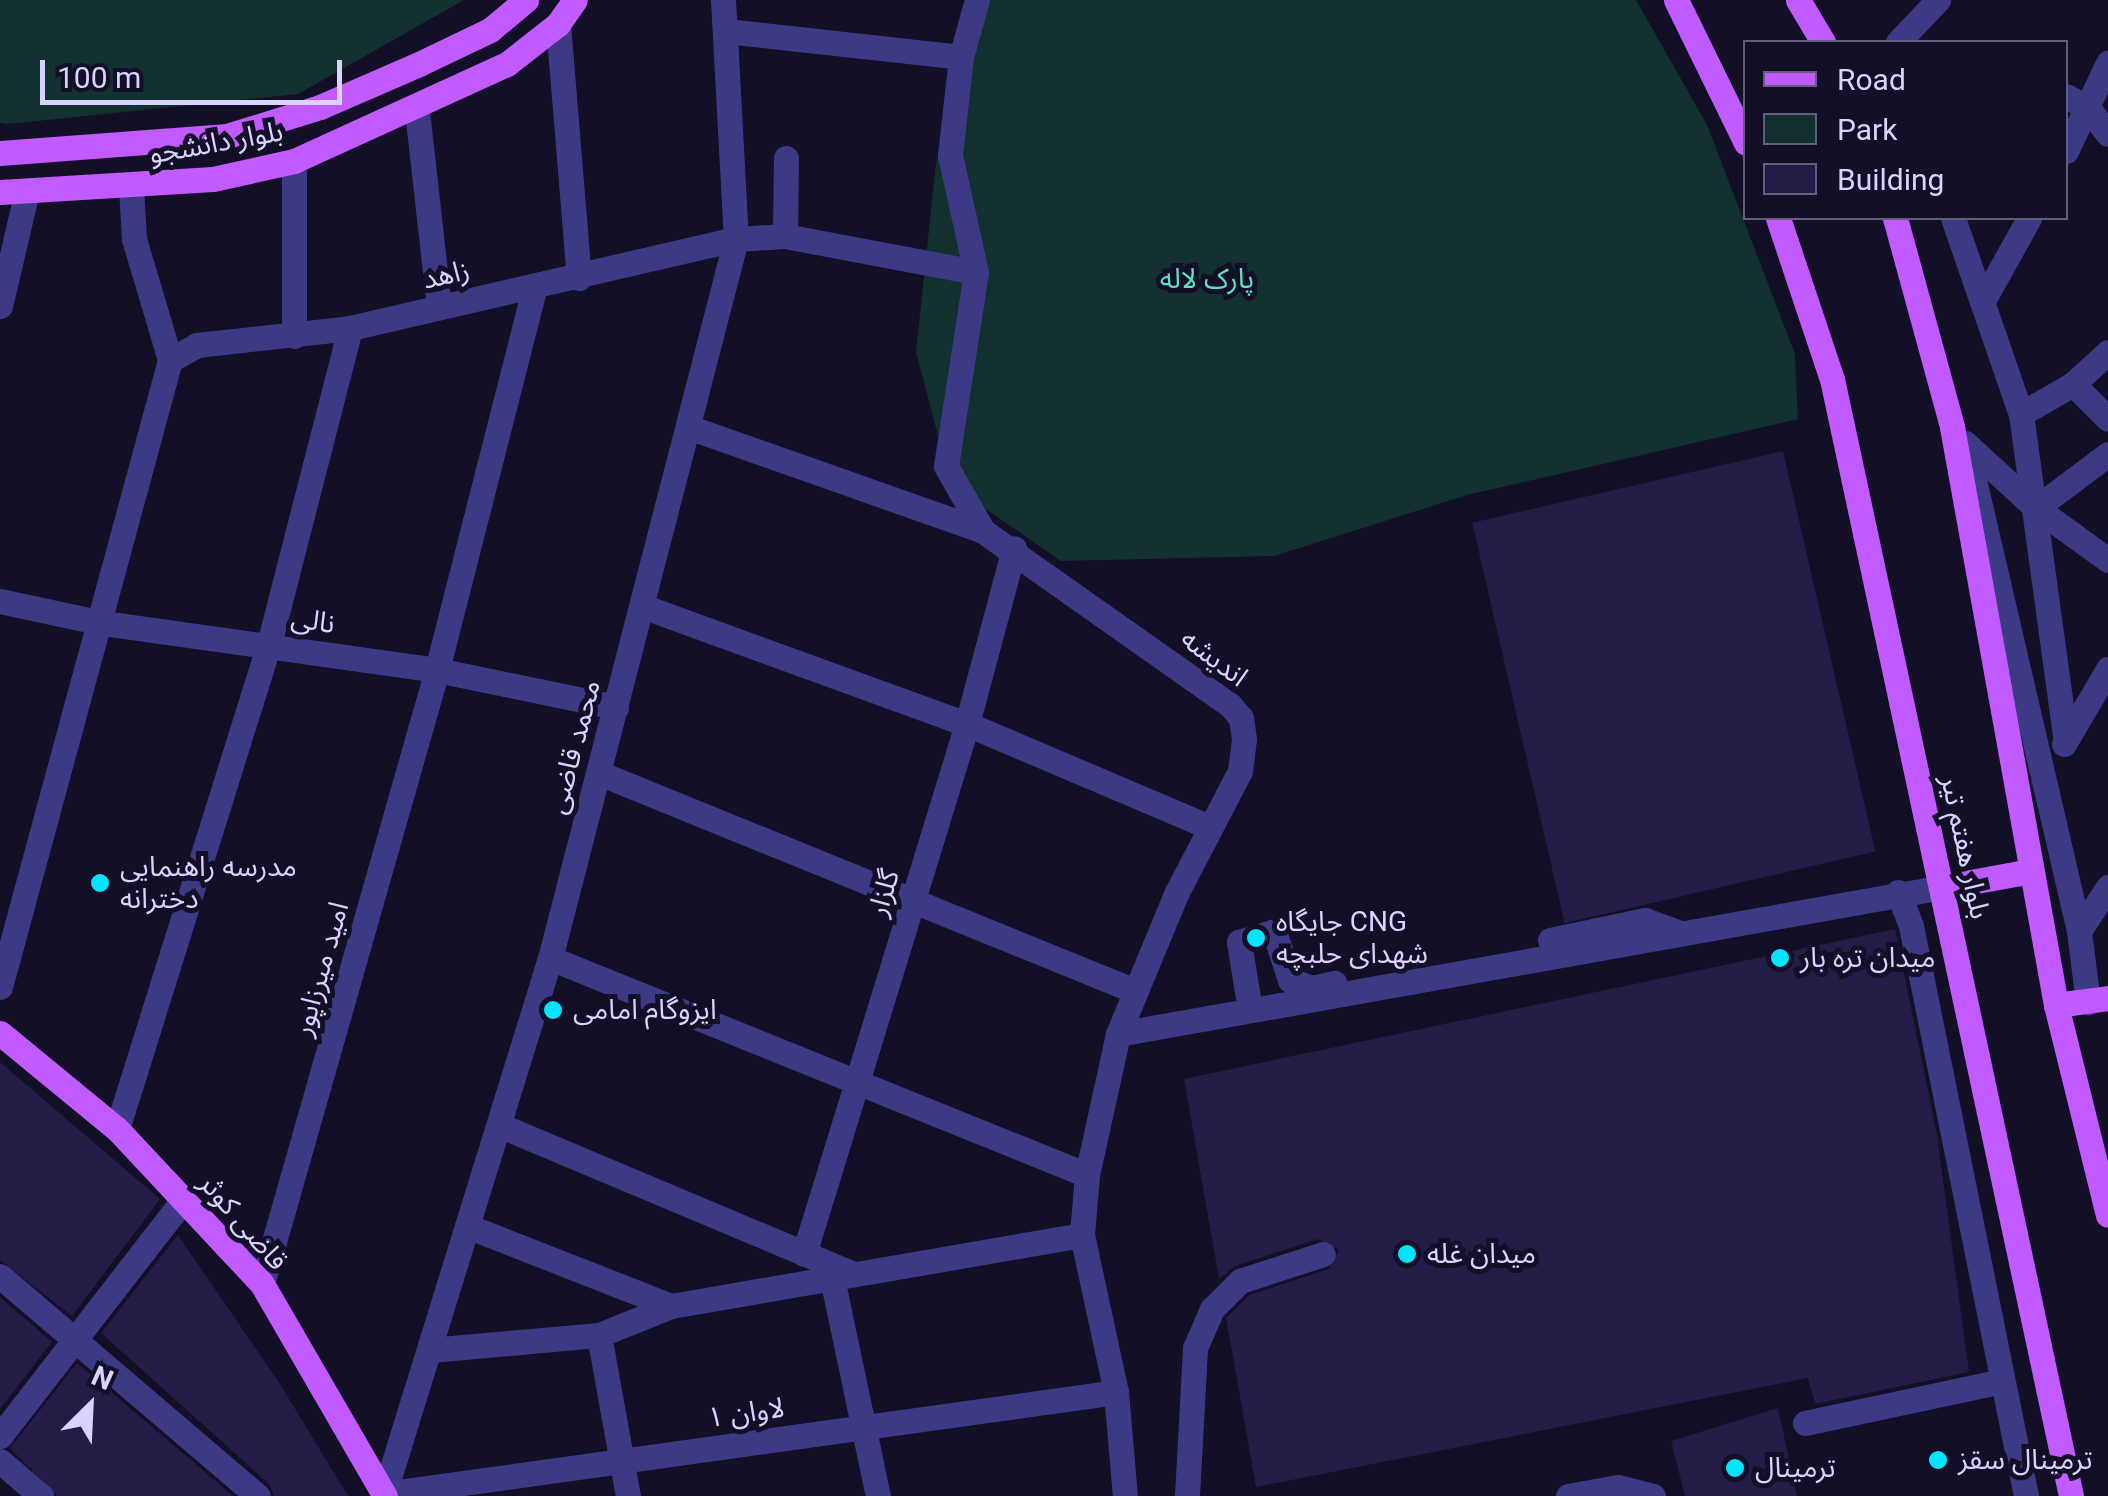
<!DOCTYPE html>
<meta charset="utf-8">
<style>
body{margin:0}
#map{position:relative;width:2108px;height:1496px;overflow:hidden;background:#130f26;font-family:Roboto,"Noto Sans Arabic",sans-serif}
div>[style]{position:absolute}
.green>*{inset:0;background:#12302f}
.building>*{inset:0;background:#241b47;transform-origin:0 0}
.minor>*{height:25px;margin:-12.5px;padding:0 12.5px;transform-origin:12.5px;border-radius:12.5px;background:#3d3a85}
.major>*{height:25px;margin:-12.5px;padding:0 12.5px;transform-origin:12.5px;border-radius:12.5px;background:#c25bff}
.dots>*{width:28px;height:28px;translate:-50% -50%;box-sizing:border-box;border:5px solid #130f26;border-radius:50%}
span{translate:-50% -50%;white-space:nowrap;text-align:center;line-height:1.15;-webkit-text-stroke:10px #130f26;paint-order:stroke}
.street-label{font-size:28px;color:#d9d4ff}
.park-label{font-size:28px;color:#5fe0c0}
.poi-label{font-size:28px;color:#d9d4ff}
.left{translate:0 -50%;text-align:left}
.legend{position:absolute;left:1743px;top:40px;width:325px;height:180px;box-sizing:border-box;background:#130f26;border:2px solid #625e7d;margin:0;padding:12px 18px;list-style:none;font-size:30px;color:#d9d4ff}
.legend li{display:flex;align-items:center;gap:20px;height:50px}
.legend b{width:50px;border:2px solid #625e7d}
.north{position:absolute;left:40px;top:1356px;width:100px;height:100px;-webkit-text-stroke:8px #130f26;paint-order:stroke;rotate:24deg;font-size:28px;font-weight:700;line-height:40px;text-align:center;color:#d9d4ff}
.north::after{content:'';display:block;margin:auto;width:35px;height:45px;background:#d9d4ff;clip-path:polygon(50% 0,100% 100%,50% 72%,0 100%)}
.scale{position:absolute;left:40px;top:60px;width:302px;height:45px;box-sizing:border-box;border:5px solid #d9d4ff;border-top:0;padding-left:12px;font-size:30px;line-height:35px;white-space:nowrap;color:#d9d4ff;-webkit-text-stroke:8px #130f26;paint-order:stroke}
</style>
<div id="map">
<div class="green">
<div style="clip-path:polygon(0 0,464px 0,298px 94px,8px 124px,0 123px)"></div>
<div style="clip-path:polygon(983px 0,1636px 0,1707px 125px,1795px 354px,1798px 419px,1467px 495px,1274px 556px,1061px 561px,986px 509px,946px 466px,916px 352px,936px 163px)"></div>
</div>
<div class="building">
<div style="left:1783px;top:451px;width:411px;height:319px;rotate:77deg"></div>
<div style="clip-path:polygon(1895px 929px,1937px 1135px,1969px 1372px,1815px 1404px,1808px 1378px,1256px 1487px,1226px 1318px,1249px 1295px,1329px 1269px,1339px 1250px,1318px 1239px,1235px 1266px,1219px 1279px,1184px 1079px)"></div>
<div style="clip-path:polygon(0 1062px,160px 1199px,72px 1316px,0 1260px)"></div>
<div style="clip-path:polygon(178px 1235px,280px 1384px,348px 1496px,274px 1496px,269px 1484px,101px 1333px)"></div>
<div style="clip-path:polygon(0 1297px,52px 1342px,0 1409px)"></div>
<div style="clip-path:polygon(77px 1363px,233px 1496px,57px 1496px,10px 1448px)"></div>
<div style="clip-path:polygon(1778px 1408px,1797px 1496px,1685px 1496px,1671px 1441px)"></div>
</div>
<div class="minor">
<div style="left:723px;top:0;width:239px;rotate:86.9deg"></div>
<div style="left:736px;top:239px;width:743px;rotate:104.5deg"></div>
<div style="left:550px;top:958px;width:561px;rotate:107.21deg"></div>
<div style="left:384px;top:1494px;width:739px;rotate:-7.93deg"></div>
<div style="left:977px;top:0;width:59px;rotate:105.7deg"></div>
<div style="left:961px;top:57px;width:99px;rotate:96.4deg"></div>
<div style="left:950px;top:155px;width:120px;rotate:77.5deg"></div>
<div style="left:976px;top:272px;width:196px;rotate:98.8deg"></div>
<div style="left:946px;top:466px;width:75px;rotate:60.4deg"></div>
<div style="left:983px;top:531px;width:302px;rotate:35.2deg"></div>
<div style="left:1230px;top:705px;width:17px;rotate:50deg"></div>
<div style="left:1241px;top:718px;width:21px;rotate:82deg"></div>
<div style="left:1244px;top:739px;width:32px;rotate:97deg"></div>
<div style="left:1240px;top:771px;width:139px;rotate:117.5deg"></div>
<div style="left:1176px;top:894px;width:152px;rotate:112.5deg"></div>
<div style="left:1118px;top:1034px;width:144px;rotate:102.4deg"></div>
<div style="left:1087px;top:1175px;width:60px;rotate:94.8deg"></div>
<div style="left:1082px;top:1235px;width:161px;rotate:77.8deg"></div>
<div style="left:1116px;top:1392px;width:104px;rotate:85.1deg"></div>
<div style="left:558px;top:24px;width:255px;rotate:85.3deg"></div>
<div style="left:726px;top:31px;width:236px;rotate:6.3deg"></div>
<div style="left:1898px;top:42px;width:58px;rotate:-46.4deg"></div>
<div style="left:2066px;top:96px;width:26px;rotate:29deg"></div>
<div style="left:2089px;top:109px;width:31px;rotate:53deg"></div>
<div style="left:417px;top:111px;width:197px;rotate:83.6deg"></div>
<div style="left:2066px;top:151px;width:98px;rotate:-64.5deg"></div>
<div style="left:131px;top:187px;width:52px;rotate:86.7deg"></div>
<div style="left:134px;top:239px;width:126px;rotate:73.4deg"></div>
<div style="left:1953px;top:218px;width:207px;rotate:70.9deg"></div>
<div style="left:2021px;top:414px;width:330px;rotate:82.2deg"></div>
<div style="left:785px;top:236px;width:78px;rotate:-89.3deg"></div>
<div style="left:1984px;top:299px;width:93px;rotate:-60.9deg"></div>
<div style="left:0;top:306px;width:118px;rotate:-76.8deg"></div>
<div style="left:294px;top:336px;width:175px;rotate:-90deg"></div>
<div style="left:170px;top:360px;width:31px;rotate:-29deg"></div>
<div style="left:197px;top:345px;width:154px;rotate:-6.3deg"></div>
<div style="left:350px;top:328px;width:396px;rotate:-13deg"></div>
<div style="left:736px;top:239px;width:49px;rotate:-3.5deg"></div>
<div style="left:785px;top:236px;width:194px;rotate:10.7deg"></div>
<div style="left:2073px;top:384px;width:49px;rotate:45deg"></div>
<div style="left:2021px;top:414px;width:60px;rotate:-30deg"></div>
<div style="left:2073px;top:384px;width:47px;rotate:-42.4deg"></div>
<div style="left:691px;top:428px;width:310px;rotate:19.4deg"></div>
<div style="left:1965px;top:443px;width:96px;rotate:42.5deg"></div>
<div style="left:2036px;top:508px;width:89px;rotate:35.8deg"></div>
<div style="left:1968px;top:454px;width:490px;rotate:76.9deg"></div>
<div style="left:2079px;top:931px;width:72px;rotate:82.8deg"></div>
<div style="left:2036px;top:508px;width:90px;rotate:-36.9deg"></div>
<div style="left:0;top:601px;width:105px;rotate:12.1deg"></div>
<div style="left:103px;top:623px;width:337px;rotate:8deg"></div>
<div style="left:437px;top:670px;width:183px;rotate:11.7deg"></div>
<div style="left:642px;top:606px;width:346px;rotate:20deg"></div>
<div style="left:967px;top:724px;width:264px;rotate:23deg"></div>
<div style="left:2064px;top:744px;width:87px;rotate:-59.6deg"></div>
<div style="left:599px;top:773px;width:579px;rotate:22.13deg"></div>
<div style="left:1898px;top:892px;width:36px;rotate:69deg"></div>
<div style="left:1911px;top:926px;width:581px;rotate:78.59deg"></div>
<div style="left:2079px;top:931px;width:53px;rotate:-56.6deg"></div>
<div style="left:1550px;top:940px;width:97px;rotate:-11.9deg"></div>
<div style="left:1645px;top:920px;width:37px;rotate:20deg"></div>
<div style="left:550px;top:958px;width:579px;rotate:22deg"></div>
<div style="left:0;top:987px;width:650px;rotate:-74.83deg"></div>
<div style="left:1250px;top:1010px;width:69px;rotate:-99.2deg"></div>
<div style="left:1239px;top:942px;width:37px;rotate:-17deg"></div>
<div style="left:1274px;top:931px;width:52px;rotate:71.9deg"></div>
<div style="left:1290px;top:980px;width:23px;rotate:20deg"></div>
<div style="left:1312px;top:988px;width:23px;rotate:-13deg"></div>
<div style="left:1118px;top:1034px;width:838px;rotate:-10.1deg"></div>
<div style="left:499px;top:1125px;width:384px;rotate:22.8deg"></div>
<div style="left:117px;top:1129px;width:508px;rotate:-72.6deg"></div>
<div style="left:269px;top:644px;width:326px;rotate:-75.6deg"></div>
<div style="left:467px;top:1226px;width:219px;rotate:21.4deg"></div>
<div style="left:804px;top:1254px;width:554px;rotate:-72.9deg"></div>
<div style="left:967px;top:724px;width:182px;rotate:-75deg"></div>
<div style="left:0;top:1276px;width:339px;rotate:40.5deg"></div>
<div style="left:832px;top:1278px;width:223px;rotate:78.1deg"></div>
<div style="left:262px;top:1284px;width:638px;rotate:-74.09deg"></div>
<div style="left:437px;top:670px;width:397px;rotate:-75.7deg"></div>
<div style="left:599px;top:1335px;width:164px;rotate:79.8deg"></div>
<div style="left:430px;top:1350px;width:170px;rotate:-5.1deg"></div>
<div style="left:599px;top:1335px;width:78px;rotate:-21.9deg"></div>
<div style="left:671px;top:1306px;width:417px;rotate:-9.8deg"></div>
<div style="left:1805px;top:1423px;width:197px;rotate:-12deg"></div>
<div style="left:0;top:1436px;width:299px;rotate:-52.2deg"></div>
<div style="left:0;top:1461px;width:54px;rotate:40.5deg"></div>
<div style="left:1187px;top:1496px;width:148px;rotate:-86.9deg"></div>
<div style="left:1195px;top:1348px;width:43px;rotate:-66.4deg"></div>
<div style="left:1212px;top:1309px;width:40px;rotate:-45deg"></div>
<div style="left:1240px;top:1281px;width:87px;rotate:-18deg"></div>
<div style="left:1568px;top:1496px;width:50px;rotate:-10.4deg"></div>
<div style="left:1617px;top:1487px;width:37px;rotate:14deg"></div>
</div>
<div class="major">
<div style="left:1676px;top:0;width:159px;rotate:63.9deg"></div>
<div style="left:1798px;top:0;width:49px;rotate:59.2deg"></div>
<div style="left:0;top:153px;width:228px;rotate:-4.3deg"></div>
<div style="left:227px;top:136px;width:97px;rotate:-17.3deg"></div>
<div style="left:320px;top:107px;width:108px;rotate:-23.5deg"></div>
<div style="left:419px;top:64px;width:79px;rotate:-25.6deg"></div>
<div style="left:490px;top:30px;width:47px;rotate:-39.8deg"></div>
<div style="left:0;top:192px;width:213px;rotate:-3.5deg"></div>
<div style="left:213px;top:179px;width:83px;rotate:-12.5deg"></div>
<div style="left:294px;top:161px;width:234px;rotate:-24.5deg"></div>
<div style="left:507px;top:64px;width:65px;rotate:-38.1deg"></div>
<div style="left:558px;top:24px;width:29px;rotate:-55deg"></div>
<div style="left:1778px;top:218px;width:170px;rotate:71.5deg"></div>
<div style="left:1832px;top:379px;width:1142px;rotate:77.92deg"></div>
<div style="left:1895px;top:218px;width:217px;rotate:74.7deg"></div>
<div style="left:1952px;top:427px;width:587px;rotate:79.8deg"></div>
<div style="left:2056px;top:1005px;width:216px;rotate:76.1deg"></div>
<div style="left:1943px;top:887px;width:89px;rotate:-10.3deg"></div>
<div style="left:2056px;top:1005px;width:52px;rotate:-7.7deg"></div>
<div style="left:0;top:1033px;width:151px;rotate:39.4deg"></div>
<div style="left:117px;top:1129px;width:212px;rotate:46.9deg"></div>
<div style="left:262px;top:1284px;width:245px;rotate:59.9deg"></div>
</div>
<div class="dots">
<div style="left:100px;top:883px;background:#00e5ff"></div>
<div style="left:1256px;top:938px;background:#00e5ff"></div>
<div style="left:1780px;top:958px;background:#00e5ff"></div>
<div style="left:553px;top:1010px;background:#00e5ff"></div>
<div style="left:1407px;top:1254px;background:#00e5ff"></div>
<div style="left:1938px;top:1460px;background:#00e5ff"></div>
<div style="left:1735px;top:1468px;background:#00e5ff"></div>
</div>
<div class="street-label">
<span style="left:216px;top:143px;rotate:-10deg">بلوار دانشجو</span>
<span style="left:446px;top:275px;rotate:-13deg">زاهد</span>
<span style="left:313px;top:621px;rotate:9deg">نالی</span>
<span style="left:1214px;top:658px;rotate:37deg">اندیشه</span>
<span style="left:574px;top:747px;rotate:-75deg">محمد قاضی</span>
<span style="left:1965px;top:847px;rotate:78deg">بلوار هفتم تیر</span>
<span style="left:884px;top:893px;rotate:-73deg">گلزار</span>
<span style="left:321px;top:969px;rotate:-74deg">امید میرزاپور</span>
<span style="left:243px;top:1222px;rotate:49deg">قاضی کوثر</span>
<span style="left:746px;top:1413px;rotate:-8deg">لاوان ۱</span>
</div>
<div class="park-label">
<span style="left:1207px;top:279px">پارک لاله</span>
</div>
<div class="poi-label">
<span class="left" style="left:120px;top:883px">مدرسه راهنمایی<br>دخترانه</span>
<span class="left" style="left:1276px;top:938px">جایگاه CNG<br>شهدای حلبچه</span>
<span class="left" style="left:1800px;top:958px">میدان تره بار</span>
<span class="left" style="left:573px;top:1010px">ایزوگام امامی</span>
<span class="left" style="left:1427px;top:1254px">میدان غله</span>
<span class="left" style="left:1958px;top:1460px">ترمینال سقز</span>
<span class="left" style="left:1755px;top:1468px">ترمینال</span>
</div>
<ul class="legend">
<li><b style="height:12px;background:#c25bff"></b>Road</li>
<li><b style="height:28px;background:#12302f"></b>Park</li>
<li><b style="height:28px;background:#241b47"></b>Building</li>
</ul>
<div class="north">N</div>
<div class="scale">100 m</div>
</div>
